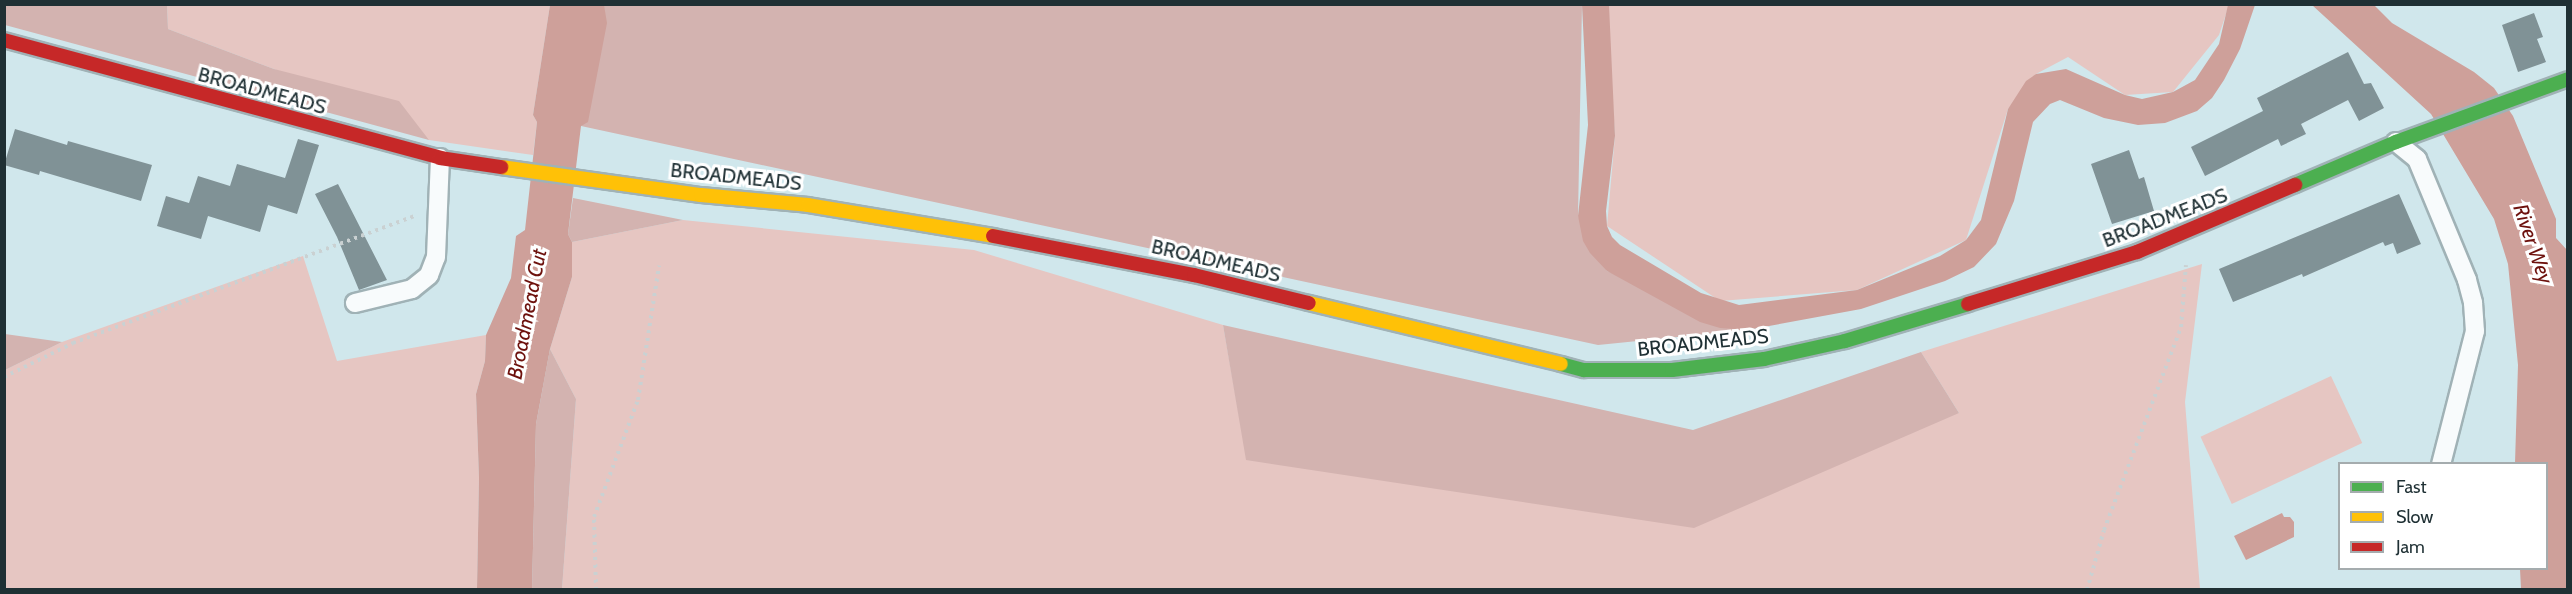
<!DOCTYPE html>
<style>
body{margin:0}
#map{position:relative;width:2572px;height:594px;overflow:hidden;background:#d0e7ec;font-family:Cabin,sans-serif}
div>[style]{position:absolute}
.green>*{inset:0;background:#e6c6c2;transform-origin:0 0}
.forest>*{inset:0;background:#d3b3b0}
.water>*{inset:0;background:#cea09a}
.building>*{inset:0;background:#809296}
.path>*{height:4px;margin-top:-2px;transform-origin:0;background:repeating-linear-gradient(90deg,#cad1d2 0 3px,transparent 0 7.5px)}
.roads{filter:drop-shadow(2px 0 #a0b2b6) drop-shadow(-2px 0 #a0b2b6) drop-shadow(0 2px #a0b2b6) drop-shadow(0 -2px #a0b2b6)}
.lane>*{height:18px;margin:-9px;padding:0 9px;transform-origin:9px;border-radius:9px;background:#f8fbfc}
.fast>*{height:14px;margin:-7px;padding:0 7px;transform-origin:7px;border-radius:7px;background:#4caf50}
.slow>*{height:14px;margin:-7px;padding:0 7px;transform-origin:7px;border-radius:7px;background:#ffc107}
.jam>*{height:14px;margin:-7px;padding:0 7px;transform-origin:7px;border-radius:7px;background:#c62828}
span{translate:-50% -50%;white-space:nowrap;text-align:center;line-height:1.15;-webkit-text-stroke:6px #fff;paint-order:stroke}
.street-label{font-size:20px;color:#1f3034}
.water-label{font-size:21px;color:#6d110d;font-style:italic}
.frame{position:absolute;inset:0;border:6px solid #1f3034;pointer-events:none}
.legend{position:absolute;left:2338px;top:462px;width:210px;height:108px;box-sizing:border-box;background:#fff;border:2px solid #a5acae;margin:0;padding:8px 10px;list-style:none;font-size:18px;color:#1f3034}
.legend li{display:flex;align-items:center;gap:12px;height:30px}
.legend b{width:30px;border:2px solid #a5acae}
</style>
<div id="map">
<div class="green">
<div style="clip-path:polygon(167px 5px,550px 5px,533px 115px,537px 122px,533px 155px,429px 140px,274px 69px,168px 29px)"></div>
<div style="clip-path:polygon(1606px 5px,2229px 5px,2219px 35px,2173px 92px,2125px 95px,2068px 57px,2036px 74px,2008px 109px,1966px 240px,1857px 290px,1720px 301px,1607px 226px,1615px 136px)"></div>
<div style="clip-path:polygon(683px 220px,974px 250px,1223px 325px,1247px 460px,1959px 413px,1921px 352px,2202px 264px,2185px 402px,2200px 589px,562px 589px,576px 399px,550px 349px,572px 277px,572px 242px)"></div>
<div style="clip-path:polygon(303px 256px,337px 361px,486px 335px,485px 361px,476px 394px,479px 478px,477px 589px,5px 590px,5px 370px,62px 342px)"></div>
<div style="left:2331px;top:376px;width:74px;height:144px;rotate:65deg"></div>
</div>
<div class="forest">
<div style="clip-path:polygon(4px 5px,167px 5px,168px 29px,274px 69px,399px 101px,429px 140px,5px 25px)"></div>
<div style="clip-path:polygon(601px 5px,1582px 5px,1578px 216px,1607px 271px,1747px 330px,1598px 345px,581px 126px)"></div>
<div style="clip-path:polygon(573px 198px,683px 220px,572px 242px,568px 234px)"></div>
<div style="clip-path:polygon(1223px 325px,1693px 430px,1921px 352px,1959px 413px,1694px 528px,1246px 460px)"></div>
<div style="clip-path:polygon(5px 334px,62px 342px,5px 370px)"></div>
<div style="clip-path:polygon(550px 349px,576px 399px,562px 589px,532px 590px,536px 424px)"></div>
</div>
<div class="water">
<div style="clip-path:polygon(550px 5px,604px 5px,607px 23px,588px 122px,581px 126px,568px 234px,572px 242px,572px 277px,550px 349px,536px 424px,532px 589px,477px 589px,479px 478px,476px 394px,485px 361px,486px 335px,511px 278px,516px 236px,525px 230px,537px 122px,533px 115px)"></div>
<div style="clip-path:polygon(1582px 5px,1609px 5px,1615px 136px,1606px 211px,1607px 226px,1612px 237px,1620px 245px,1701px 293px,1739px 305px,1857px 290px,1940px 256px,1966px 240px,1981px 220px,2008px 109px,2026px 81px,2036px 74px,2066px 69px,2125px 95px,2142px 99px,2173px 92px,2195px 80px,2219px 44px,2228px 5px,2255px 5px,2240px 49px,2224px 80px,2212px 98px,2197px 111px,2165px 123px,2138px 125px,2104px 118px,2060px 100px,2050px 104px,2033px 122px,2014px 201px,1996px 244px,1974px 267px,1945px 281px,1861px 309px,1747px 330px,1720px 328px,1700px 322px,1607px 271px,1590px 253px,1583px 241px,1578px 216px,1588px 125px)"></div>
<div style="clip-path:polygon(2312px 5px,2374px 5px,2392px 23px,2474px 72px,2494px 88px,2513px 116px,2556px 219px,2556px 238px,2567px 250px,2567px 589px,2521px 589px,2520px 569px,2546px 568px,2546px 464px,2515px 463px,2518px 365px,2508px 264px,2494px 219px,2431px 114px)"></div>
<div style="clip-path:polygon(2282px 513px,2284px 517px,2290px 517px,2294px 522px,2294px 537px,2246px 560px,2234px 536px)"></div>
</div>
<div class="building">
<div style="clip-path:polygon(2534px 13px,2543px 37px,2537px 39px,2546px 62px,2518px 72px,2502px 25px)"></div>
<div style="clip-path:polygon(2348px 52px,2364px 84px,2371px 83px,2384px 108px,2359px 121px,2348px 100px,2301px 124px,2306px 134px,2281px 146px,2278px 139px,2205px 176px,2191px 147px,2263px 111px,2257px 98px)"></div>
<div style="clip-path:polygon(15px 129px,67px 145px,68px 141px,152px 165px,141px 201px,40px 171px,39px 175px,4px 165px)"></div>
<div style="clip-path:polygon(298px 139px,319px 145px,297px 214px,268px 205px,260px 232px,208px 216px,201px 239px,157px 226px,166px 196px,189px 203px,198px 176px,230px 186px,237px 164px,285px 178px)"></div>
<div style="clip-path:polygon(2129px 150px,2139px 179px,2144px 177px,2154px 211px,2112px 224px,2091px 164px)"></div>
<div style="clip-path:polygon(338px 184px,387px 280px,359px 290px,337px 237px,315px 194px)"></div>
<div style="clip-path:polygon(2399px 194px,2421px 244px,2397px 254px,2393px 243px,2385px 246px,2383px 242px,2303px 277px,2302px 274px,2233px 302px,2219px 269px)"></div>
</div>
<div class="path">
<div style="left:4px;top:377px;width:77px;rotate:-26.2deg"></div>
<div style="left:73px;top:343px;width:364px;rotate:-20.4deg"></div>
<div style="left:596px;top:590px;width:73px;rotate:-91.6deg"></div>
<div style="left:594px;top:517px;width:125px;rotate:-69.4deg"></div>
<div style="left:638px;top:400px;width:136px;rotate:-81.1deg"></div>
<div style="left:2087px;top:590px;width:62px;rotate:-74.2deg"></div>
<div style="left:2104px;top:530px;width:217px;rotate:-69.2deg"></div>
<div style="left:2181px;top:327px;width:62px;rotate:-85.4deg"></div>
</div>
<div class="roads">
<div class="lane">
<div style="left:2396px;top:142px;width:27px;rotate:39deg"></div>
<div style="left:2417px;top:159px;width:131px;rotate:67.5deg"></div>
<div style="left:2467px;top:280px;width:24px;rotate:75deg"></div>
<div style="left:2473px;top:303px;width:28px;rotate:86deg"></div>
<div style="left:2475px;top:331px;width:137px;rotate:104.3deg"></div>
<div style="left:355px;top:303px;width:59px;rotate:-13.8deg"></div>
<div style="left:412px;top:289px;width:22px;rotate:-39deg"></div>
<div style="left:429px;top:275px;width:19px;rotate:-69deg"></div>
<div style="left:436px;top:257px;width:99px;rotate:-87.7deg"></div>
</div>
<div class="fast">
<div style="left:2295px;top:185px;width:110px;rotate:-23.1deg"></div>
<div style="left:2396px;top:142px;width:183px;rotate:-20.1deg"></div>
<div style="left:1561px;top:364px;width:24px;rotate:15deg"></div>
<div style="left:1584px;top:370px;width:88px"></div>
<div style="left:1672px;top:370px;width:93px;rotate:-6.8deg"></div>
<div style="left:1764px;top:359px;width:83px;rotate:-12.5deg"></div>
<div style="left:1845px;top:341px;width:128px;rotate:-16.7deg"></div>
</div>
<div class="slow">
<div style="left:501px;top:167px;width:202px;rotate:8deg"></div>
<div style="left:701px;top:195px;width:107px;rotate:5.3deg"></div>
<div style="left:808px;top:205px;width:188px;rotate:9.5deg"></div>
<div style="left:1309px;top:303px;width:259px;rotate:13.6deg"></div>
</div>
<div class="jam">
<div style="left:4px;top:40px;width:452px;rotate:15.1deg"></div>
<div style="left:440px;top:158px;width:62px;rotate:8.4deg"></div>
<div style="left:993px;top:236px;width:205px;rotate:11deg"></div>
<div style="left:1194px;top:275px;width:118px;rotate:13.7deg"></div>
<div style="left:1968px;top:304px;width:177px;rotate:-17.1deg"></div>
<div style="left:2137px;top:252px;width:172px;rotate:-23deg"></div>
</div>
</div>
<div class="street-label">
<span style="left:262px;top:91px;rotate:15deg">BROADMEADS</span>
<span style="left:736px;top:177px;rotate:6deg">BROADMEADS</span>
<span style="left:2165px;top:218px;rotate:-21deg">BROADMEADS</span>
<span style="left:1216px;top:261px;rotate:13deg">BROADMEADS</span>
<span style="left:1703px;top:343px;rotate:-6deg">BROADMEADS</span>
</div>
<div class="water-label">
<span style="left:2533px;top:244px;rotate:71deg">River Wey</span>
<span style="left:527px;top:314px;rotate:-79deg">Broadmead Cut</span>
</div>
<div class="frame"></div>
<ul class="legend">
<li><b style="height:8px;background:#4caf50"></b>Fast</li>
<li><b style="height:8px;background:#ffc107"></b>Slow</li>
<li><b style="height:8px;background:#c62828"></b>Jam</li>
</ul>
</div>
